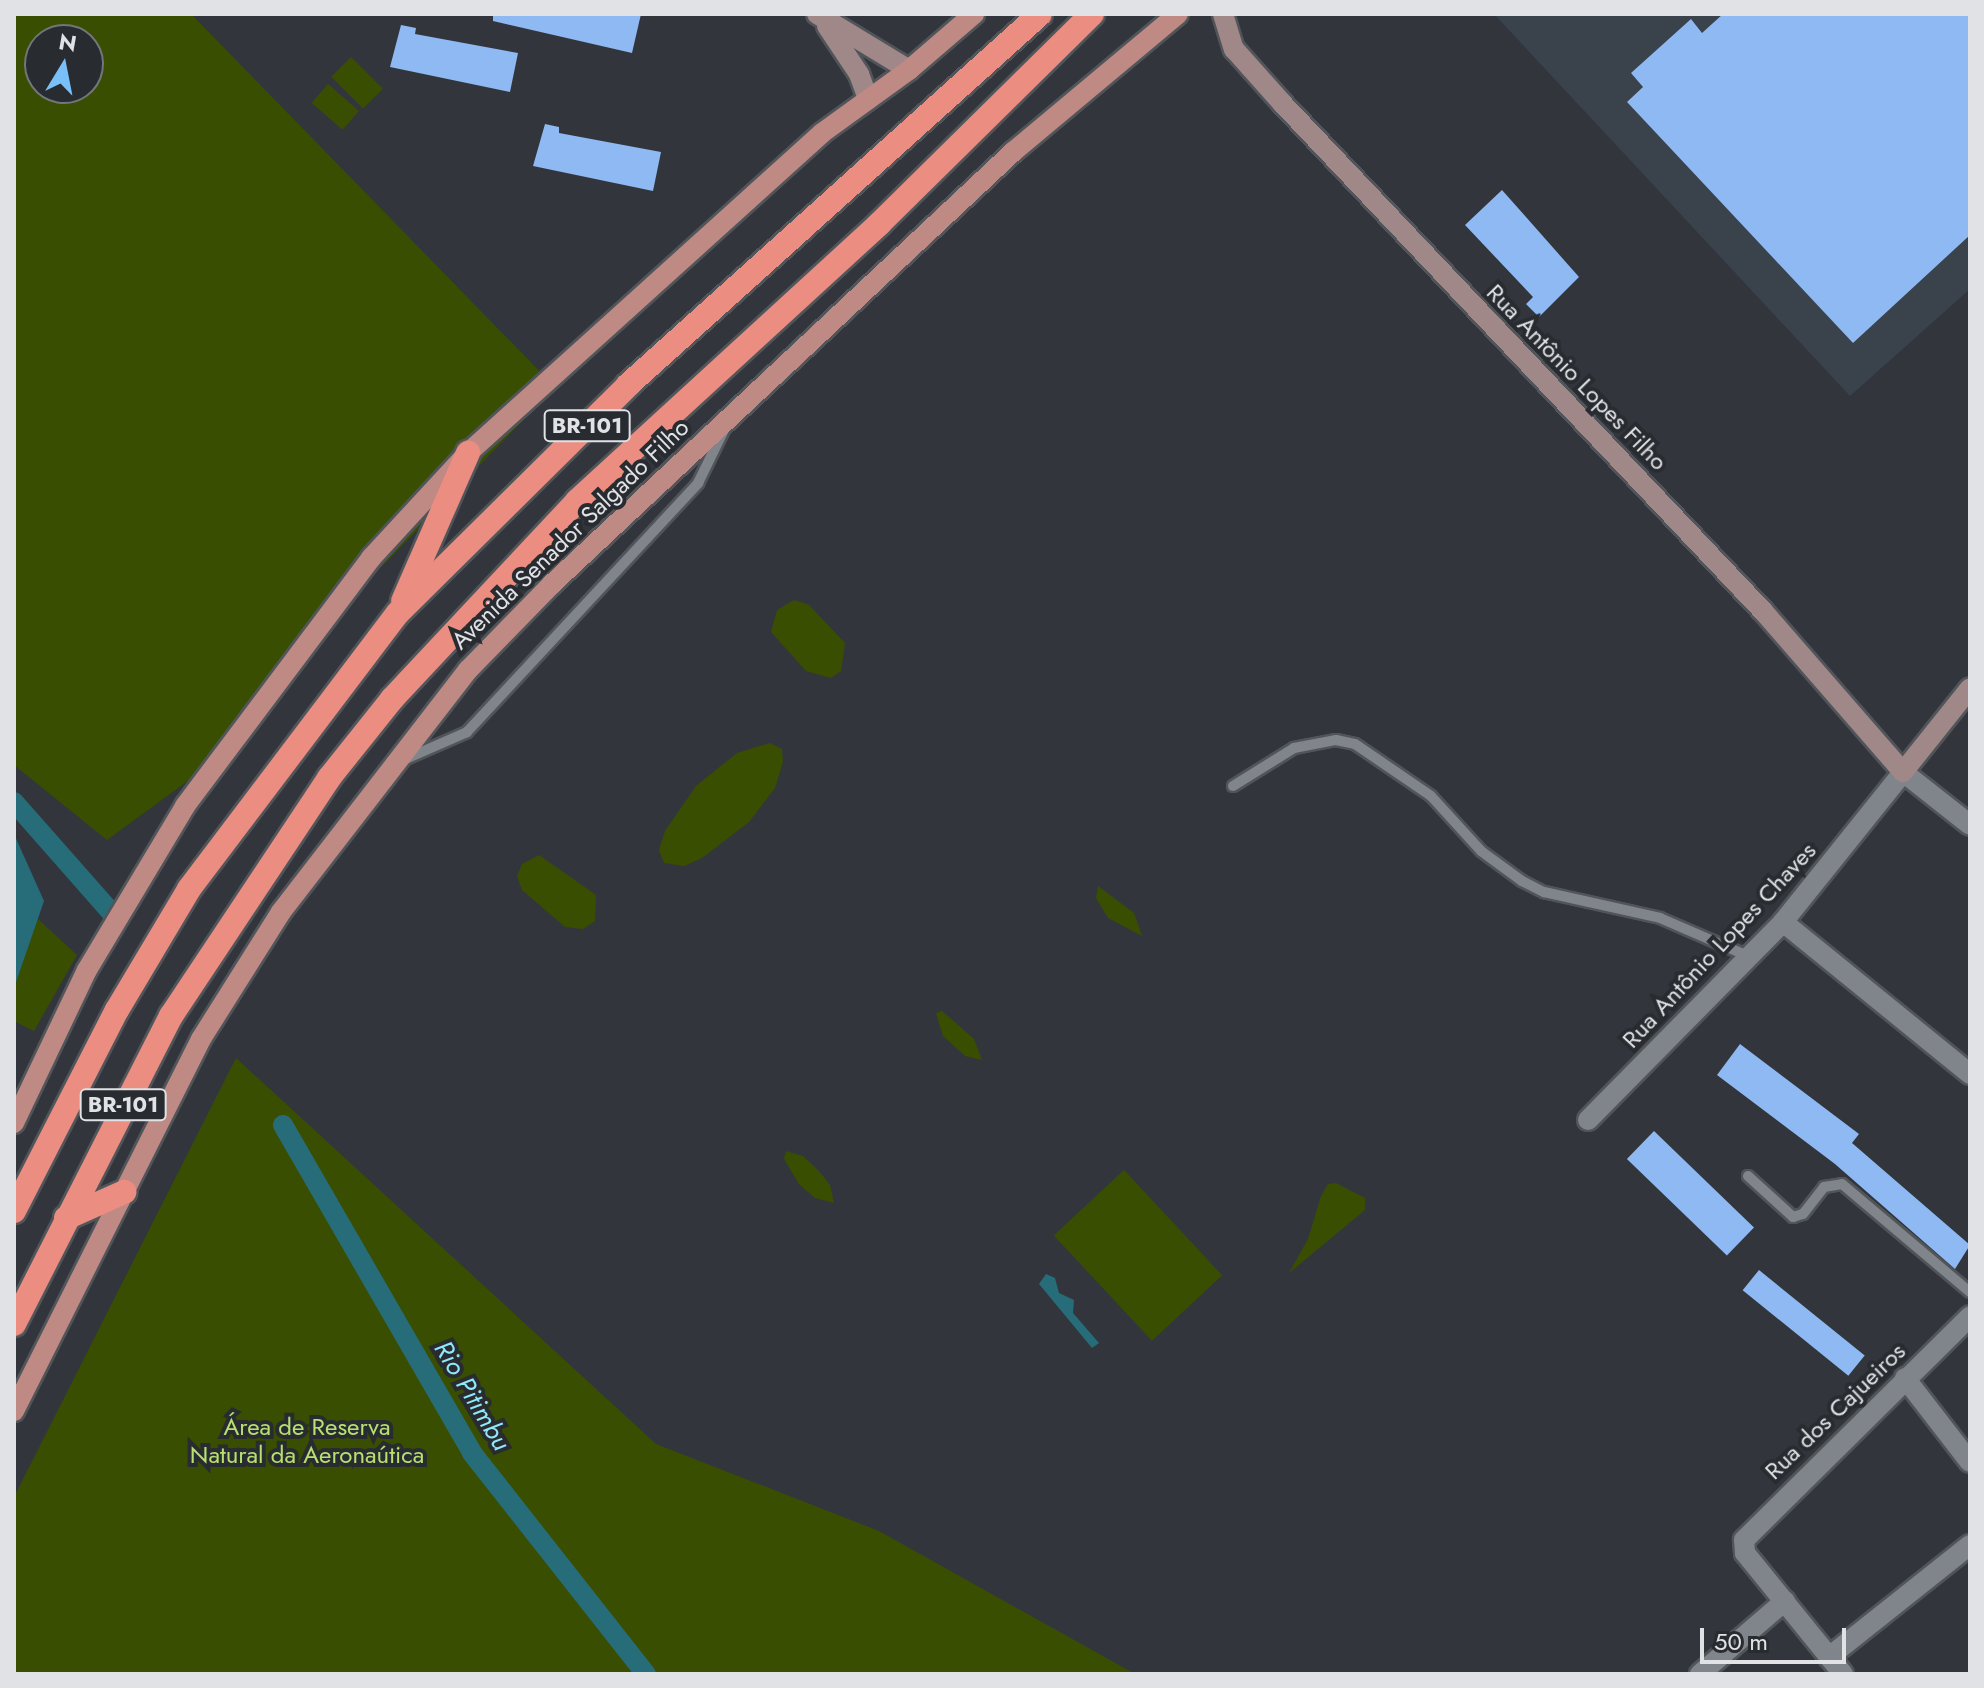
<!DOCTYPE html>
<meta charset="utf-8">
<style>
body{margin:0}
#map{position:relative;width:1984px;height:1688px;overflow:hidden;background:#32363c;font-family:Jost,sans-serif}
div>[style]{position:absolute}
.built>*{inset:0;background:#3a424c}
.green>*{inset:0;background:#394e01;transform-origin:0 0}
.water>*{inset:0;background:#276c79}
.canal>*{height:20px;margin:-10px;padding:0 10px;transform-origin:10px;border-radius:10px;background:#276c79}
.building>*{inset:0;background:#8eb9f2;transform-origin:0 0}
.roads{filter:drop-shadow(2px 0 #51555a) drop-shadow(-2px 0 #51555a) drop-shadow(0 2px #51555a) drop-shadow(0 -2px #51555a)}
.lane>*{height:10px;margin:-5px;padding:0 5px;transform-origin:5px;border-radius:5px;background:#80858b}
.street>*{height:20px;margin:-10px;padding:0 10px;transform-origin:10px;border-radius:10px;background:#80858b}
.secondary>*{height:20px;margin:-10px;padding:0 10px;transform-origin:10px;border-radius:10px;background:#a08788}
.primary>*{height:20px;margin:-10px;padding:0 10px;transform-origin:10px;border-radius:10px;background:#c08a84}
.highway>*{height:24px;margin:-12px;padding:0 12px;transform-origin:12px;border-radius:12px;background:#eb8d80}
span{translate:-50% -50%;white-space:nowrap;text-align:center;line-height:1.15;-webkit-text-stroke:8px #282c31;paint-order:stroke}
.shield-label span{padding:2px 6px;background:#282c31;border:2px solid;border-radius:6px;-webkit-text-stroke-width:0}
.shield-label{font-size:22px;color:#e0e2e6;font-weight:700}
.street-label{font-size:24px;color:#e0e2e6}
.park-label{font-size:24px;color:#b8e06f}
.water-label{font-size:26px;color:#90e8fa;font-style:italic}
.frame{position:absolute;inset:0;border:16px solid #e0e2e6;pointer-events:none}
.north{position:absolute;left:24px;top:24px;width:80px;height:80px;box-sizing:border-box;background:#282c31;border:2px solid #727579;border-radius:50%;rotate:10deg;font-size:22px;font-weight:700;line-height:32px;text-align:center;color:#e0e2e6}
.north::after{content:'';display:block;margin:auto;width:28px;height:36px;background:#79bff8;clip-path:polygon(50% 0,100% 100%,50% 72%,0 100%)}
.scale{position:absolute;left:1700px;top:1628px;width:146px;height:36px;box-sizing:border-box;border:4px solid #e0e2e6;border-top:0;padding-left:10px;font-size:24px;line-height:28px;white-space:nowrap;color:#e0e2e6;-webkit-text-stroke:6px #282c31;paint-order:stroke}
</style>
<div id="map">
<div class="built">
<div style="clip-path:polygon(1494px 14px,1970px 14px,1970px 289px,1850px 396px)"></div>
</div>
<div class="green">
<div style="clip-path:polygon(evenodd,14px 14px,191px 14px,555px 387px,309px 642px,219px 758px,107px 840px,14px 765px,14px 14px,40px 40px,88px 40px,88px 88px,40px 88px,40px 40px)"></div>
<div style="left:351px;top:57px;width:45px;height:28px;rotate:45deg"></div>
<div style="left:328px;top:84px;width:41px;height:25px;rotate:41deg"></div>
<div style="clip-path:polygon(794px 600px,809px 605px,845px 643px,841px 671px,831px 678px,806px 671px,771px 632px,777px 610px)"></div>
<div style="clip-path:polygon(770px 743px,782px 749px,783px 762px,775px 788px,749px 822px,702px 858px,684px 866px,664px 863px,659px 850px,665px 831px,696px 786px,737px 753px)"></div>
<div style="clip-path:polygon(539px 855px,596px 895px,595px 921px,583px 929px,565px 927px,522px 890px,517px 876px,522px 864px)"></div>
<div style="clip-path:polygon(1098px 886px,1134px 913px,1142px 936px,1108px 918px,1096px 898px)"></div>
<div style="clip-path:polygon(14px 897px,77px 955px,34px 1031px,14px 1021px)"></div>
<div style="clip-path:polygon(942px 1011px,974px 1039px,982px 1060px,965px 1056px,943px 1036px,936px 1013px)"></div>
<div style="clip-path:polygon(236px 1058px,656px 1444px,879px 1531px,1135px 1674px,14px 1674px,14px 1497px)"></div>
<div style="clip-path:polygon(786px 1151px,803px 1156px,819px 1171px,830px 1185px,834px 1203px,815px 1198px,799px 1184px,784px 1159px)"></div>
<div style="left:1124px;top:1170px;width:144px;height:96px;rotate:47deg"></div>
<div style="clip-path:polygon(1336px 1183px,1365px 1198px,1365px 1210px,1289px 1273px,1308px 1239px,1321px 1196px,1328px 1184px)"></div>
</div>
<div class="water">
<div style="clip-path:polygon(14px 834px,44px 901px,14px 988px)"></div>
<div style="clip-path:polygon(1046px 1274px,1055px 1278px,1059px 1293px,1074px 1300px,1073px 1313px,1099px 1343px,1092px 1348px,1039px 1284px)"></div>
</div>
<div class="canal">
<div style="left:14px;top:802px;width:148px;rotate:48.6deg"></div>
<div style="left:283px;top:1125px;width:379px;rotate:60deg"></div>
<div style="left:472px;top:1453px;width:281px;rotate:51.8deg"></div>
</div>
<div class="building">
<div style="clip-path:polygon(493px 14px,641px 14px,632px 53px,493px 21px)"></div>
<div style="clip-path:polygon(1723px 14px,1970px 14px,1970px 235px,1853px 343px,1627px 102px,1643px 87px,1631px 73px,1691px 19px,1702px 33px)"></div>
<div style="clip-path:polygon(401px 25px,416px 28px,415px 34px,518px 53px,510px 92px,390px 67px)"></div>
<div style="clip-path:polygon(545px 124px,559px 127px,559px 133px,661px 152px,653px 191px,533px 166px)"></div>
<div style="clip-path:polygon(1502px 190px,1579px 277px,1539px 317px,1526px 304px,1533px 297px,1465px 225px)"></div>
<div style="clip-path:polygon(1740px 1044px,1859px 1134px,1852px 1143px,1970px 1245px,1955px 1269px,1835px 1164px,1717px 1075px)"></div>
<div style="left:1654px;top:1131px;width:139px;height:39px;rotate:44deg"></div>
<div style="left:1759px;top:1270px;width:136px;height:26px;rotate:39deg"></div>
</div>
<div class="roads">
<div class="lane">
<div style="left:401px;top:761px;width:72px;rotate:-23.7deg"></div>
<div style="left:467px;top:732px;width:340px;rotate:-47.1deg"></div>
<div style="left:698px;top:483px;width:59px;rotate:-63.9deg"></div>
<div style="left:1233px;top:786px;width:72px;rotate:-31.9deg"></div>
<div style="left:1294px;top:748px;width:43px;rotate:-10.8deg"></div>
<div style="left:1336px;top:740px;width:19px;rotate:12deg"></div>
<div style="left:1355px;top:744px;width:92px;rotate:34.4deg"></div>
<div style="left:1431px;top:796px;width:74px;rotate:47.7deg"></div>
<div style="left:1481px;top:851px;width:51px;rotate:36.2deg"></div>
<div style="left:1522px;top:881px;width:25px;rotate:27deg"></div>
<div style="left:1544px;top:892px;width:119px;rotate:12.6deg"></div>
<div style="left:1660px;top:918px;width:98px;rotate:23.4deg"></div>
<div style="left:1748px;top:1176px;width:61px;rotate:42.3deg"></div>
<div style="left:1793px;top:1217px;width:10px;rotate:-17deg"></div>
<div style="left:1803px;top:1214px;width:34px;rotate:-52deg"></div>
<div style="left:1824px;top:1187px;width:18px;rotate:-9deg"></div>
<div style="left:1842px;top:1184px;width:167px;rotate:40.2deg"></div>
</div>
<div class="street">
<div style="left:1783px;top:922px;width:241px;rotate:39.1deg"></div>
<div style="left:1588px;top:1120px;width:278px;rotate:-45.4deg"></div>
<div style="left:1783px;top:922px;width:192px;rotate:-51.3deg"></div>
<div style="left:1903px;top:772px;width:85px;rotate:38.3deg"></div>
<div style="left:1905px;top:1378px;width:106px;rotate:52.3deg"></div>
<div style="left:1829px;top:1657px;width:180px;rotate:-38.5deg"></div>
<div style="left:1700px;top:1674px;width:112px;rotate:-40.7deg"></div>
<div style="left:1843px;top:1674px;width:156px;rotate:-129deg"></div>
<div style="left:1745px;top:1553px;width:13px;rotate:-94deg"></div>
<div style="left:1744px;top:1540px;width:318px;rotate:-44.7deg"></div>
</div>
<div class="secondary">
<div style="left:817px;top:14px;width:108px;rotate:31.3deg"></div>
<div style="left:1223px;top:14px;width:37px;rotate:73deg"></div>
<div style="left:1234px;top:49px;width:74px;rotate:48.3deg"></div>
<div style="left:1283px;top:104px;width:698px;rotate:46.57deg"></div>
<div style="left:1763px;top:611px;width:213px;rotate:49deg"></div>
<div style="left:1903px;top:772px;width:107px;rotate:-51.4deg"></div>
<div style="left:827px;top:26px;width:58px;rotate:56.3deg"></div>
<div style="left:859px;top:74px;width:27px;rotate:70deg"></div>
</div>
<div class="primary">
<div style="left:14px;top:1123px;width:170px;rotate:-64.5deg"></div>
<div style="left:87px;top:970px;width:191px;rotate:-59.1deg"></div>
<div style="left:185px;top:806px;width:310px;rotate:-53.1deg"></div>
<div style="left:371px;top:558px;width:143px;rotate:-47.3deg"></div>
<div style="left:468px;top:453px;width:477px;rotate:-42.1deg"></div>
<div style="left:822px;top:133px;width:107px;rotate:-35.9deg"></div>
<div style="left:909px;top:70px;width:86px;rotate:-40.7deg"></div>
<div style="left:14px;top:1411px;width:416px;rotate:-63.3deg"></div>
<div style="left:201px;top:1039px;width:150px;rotate:-57.8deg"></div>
<div style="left:281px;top:912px;width:306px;rotate:-52.3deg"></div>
<div style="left:468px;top:670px;width:120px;rotate:-45.7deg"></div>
<div style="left:552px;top:584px;width:632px;rotate:-43.14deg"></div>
<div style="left:1013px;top:152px;width:215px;rotate:-39.9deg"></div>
</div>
<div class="highway">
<div style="left:403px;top:601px;width:162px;rotate:-66.3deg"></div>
<div style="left:14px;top:1211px;width:226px;rotate:-62.9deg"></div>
<div style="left:117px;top:1010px;width:141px;rotate:-59.2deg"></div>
<div style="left:189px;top:889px;width:346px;rotate:-52.9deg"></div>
<div style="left:398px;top:613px;width:324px;rotate:-44.7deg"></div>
<div style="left:628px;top:385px;width:554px;rotate:-42deg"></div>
<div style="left:66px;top:1218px;width:64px;rotate:-24.1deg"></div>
<div style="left:14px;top:1324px;width:346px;rotate:-63deg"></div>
<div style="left:171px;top:1016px;width:286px;rotate:-56.4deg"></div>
<div style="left:329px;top:778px;width:101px;rotate:-51.4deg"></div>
<div style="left:392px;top:699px;width:271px;rotate:-46.9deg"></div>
<div style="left:577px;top:501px;width:410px;rotate:-42.5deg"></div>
<div style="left:879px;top:224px;width:299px;rotate:-44.6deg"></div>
</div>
</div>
<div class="shield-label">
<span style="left:587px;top:426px">BR-101</span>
<span style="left:123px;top:1105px">BR-101</span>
</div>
<div class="street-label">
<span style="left:1577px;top:377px;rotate:46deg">Rua Antônio Lopes Filho</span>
<span style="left:570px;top:534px;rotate:-44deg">Avenida Senador Salgado Filho</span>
<span style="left:1719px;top:945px;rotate:-47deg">Rua Antônio Lopes Chaves</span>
<span style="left:1835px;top:1411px;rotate:-44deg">Rua dos Cajueiros</span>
</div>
<div class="park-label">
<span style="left:307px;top:1441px">Área de Reserva<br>Natural da Aeronaútica</span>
</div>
<div class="water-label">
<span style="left:472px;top:1396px;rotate:59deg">Rio Pitimbu</span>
</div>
<div class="frame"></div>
<div class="north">N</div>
<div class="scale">50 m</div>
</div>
